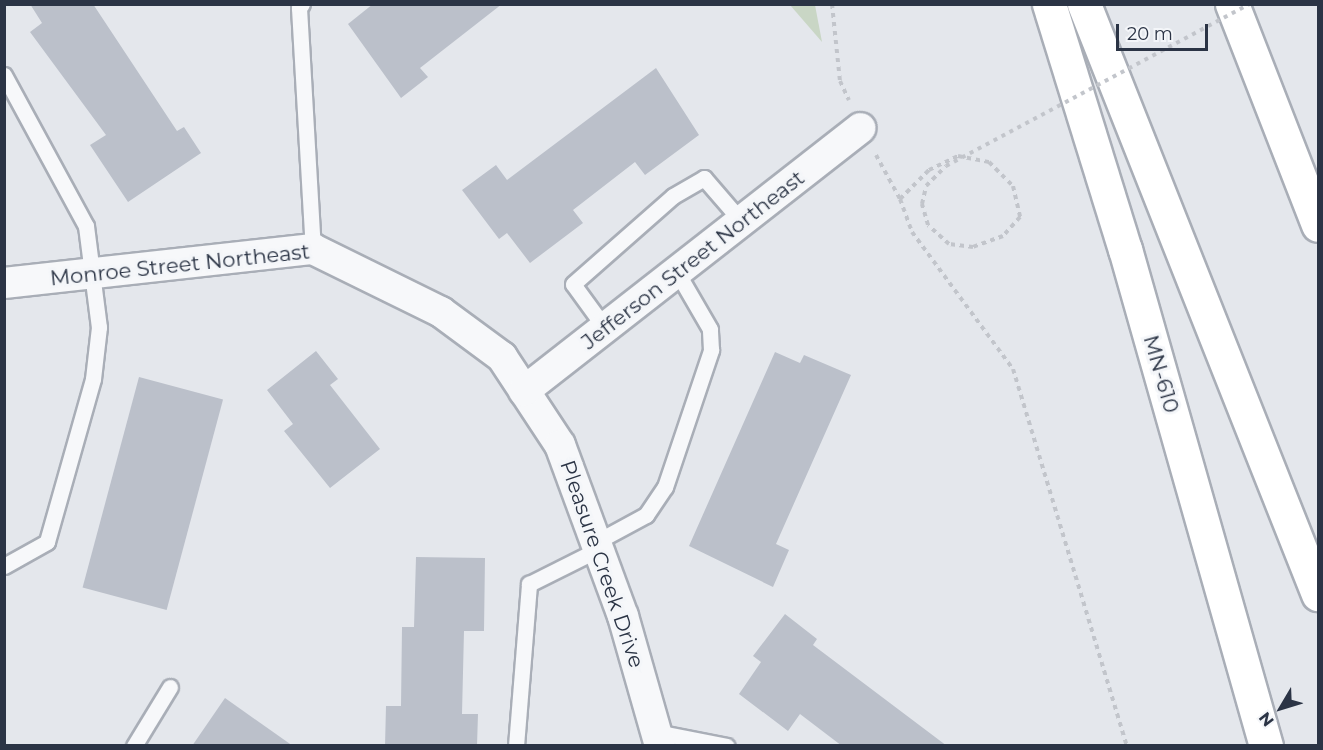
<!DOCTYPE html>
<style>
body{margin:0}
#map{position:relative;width:1323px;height:750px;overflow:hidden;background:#e4e7ec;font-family:Montserrat,sans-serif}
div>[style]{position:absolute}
.green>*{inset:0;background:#c9d6c5}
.building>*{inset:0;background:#bbc0ca;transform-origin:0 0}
.path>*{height:4px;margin-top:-2px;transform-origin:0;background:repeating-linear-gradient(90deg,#c2c5cb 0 4.5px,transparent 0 9px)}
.roads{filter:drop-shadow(2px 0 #a9aeb7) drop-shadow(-2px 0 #a9aeb7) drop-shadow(0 2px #a9aeb7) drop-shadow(0 -2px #a9aeb7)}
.lane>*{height:15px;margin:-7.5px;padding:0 7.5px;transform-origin:7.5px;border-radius:7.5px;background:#f7f8fa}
.street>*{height:30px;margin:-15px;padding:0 15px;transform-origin:15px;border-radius:15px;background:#f7f8fa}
.highway>*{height:33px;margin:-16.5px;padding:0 16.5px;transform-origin:16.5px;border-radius:16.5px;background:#fff}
.path-bridge>*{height:4px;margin-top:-2px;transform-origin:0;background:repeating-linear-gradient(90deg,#c2c5cb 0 4.5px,transparent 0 9px)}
span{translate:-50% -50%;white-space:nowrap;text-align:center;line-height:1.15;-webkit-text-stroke:6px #f4f6f9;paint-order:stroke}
.street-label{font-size:21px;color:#2b3445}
.frame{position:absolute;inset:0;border:6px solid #2b3445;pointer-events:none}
.north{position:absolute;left:1251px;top:678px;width:60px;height:60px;-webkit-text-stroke:4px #f4f6f9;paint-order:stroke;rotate:232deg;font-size:16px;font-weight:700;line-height:24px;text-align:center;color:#2b3445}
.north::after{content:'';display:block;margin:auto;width:21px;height:27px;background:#2b3445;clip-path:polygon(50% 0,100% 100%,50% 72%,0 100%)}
.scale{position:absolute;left:1116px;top:24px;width:92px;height:27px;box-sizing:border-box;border:3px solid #2b3445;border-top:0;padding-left:8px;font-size:18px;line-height:21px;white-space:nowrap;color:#2b3445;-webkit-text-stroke:4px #f4f6f9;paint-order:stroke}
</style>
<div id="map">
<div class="green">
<div style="clip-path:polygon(790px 5px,815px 5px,822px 42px)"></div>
</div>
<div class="building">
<div style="clip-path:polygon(30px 4px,93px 4px,177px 131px,184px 127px,201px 153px,128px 202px,90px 145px,106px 135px,30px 32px,42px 23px)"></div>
<div style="clip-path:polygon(373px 4px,502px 4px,420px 68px,428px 77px,401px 98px,348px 24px)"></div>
<div style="clip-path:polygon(656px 68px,699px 135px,645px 175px,635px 162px,573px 210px,583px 223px,530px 263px,507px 233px,499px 239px,462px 190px,496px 165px,507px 180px)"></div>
<div style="clip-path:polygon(316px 351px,338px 379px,330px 385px,380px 449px,330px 488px,284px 431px,293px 424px,267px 390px)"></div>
<div style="clip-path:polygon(775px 352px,800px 363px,804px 355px,851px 375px,776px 544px,789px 550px,773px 587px,689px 546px)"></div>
<div style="left:139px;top:377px;width:87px;height:218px;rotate:15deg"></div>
<div style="clip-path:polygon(416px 557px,485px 558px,484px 631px,464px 631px,462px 714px,478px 714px,477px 746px,385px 746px,386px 706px,401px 706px,402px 627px,414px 627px)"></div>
<div style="clip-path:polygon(785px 614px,817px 639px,813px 645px,947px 746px,842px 746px,800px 714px,788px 731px,739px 694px,761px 662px,753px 656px)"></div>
<div style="clip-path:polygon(225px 698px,293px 746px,192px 746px)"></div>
</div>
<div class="path">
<div style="left:832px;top:4px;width:77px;rotate:84.1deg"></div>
<div style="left:840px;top:81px;width:21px;rotate:65deg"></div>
<div style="left:876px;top:155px;width:50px;rotate:61.4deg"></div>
<div style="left:900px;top:199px;width:41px;rotate:-45deg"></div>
<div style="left:929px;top:170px;width:32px;rotate:-26deg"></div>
<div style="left:958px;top:156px;width:32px;rotate:11deg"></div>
<div style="left:989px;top:162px;width:34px;rotate:45deg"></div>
<div style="left:1013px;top:186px;width:32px;rotate:77deg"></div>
<div style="left:1020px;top:217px;width:25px;rotate:132deg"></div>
<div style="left:1003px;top:236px;width:32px;rotate:160deg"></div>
<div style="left:973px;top:247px;width:24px;rotate:-173deg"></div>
<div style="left:949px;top:244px;width:28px;rotate:-138deg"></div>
<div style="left:928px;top:225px;width:22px;rotate:-106deg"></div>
<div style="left:922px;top:204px;width:18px;rotate:-77deg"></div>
<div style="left:900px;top:199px;width:35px;rotate:70deg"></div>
<div style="left:912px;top:232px;width:170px;rotate:53.6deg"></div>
<div style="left:1013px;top:369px;width:394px;rotate:73.2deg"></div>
</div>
<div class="roads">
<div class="lane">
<div style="left:302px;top:4px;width:5px;rotate:127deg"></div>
<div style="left:299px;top:8px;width:241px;rotate:86.7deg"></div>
<div style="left:4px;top:75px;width:172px;rotate:61.5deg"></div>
<div style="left:86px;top:226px;width:102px;rotate:82.7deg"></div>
<div style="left:99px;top:327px;width:52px;rotate:96.6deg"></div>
<div style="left:93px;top:379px;width:169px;rotate:105.8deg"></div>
<div style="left:47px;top:542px;width:49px;rotate:150.8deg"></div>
<div style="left:605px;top:328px;width:54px;rotate:-126deg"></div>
<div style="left:573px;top:284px;width:133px;rotate:-41.3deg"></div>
<div style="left:673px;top:196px;width:36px;rotate:-30deg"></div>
<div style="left:704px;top:178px;width:58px;rotate:49.2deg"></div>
<div style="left:596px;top:542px;width:57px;rotate:-28.4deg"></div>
<div style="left:646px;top:515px;width:34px;rotate:-56deg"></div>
<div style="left:665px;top:487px;width:145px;rotate:-71.4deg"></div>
<div style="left:711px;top:350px;width:21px;rotate:-93deg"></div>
<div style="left:710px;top:329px;width:66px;rotate:-120.1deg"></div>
<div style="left:656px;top:732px;width:72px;rotate:11.2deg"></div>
<div style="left:134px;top:746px;width:69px;rotate:-58.6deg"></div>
<div style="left:516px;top:746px;width:163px;rotate:-85.4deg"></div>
<div style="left:529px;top:584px;width:78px;rotate:-26.6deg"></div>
</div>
<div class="street">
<div style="left:4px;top:283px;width:311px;rotate:-6.3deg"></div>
<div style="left:313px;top:249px;width:143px;rotate:26.2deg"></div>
<div style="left:441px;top:312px;width:76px;rotate:36.4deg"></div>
<div style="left:502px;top:357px;width:105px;rotate:56.6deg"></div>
<div style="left:560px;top:445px;width:182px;rotate:69.8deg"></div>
<div style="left:623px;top:616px;width:135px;rotate:74.1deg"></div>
<div style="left:524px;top:391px;width:427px;rotate:-38deg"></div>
</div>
<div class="highway">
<div style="left:1049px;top:4px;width:257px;rotate:72.8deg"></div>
<div style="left:1125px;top:249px;width:517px;rotate:74.16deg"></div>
<div style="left:1084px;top:4px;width:635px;rotate:68.37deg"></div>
<div style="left:1232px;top:4px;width:237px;rotate:68.7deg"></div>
</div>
</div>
<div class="path-bridge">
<div style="left:926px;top:186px;width:28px;rotate:-45deg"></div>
<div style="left:946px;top:166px;width:344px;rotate:-28.1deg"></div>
</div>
<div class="street-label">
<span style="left:693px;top:260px;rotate:-38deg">Jefferson Street Northeast</span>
<span style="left:180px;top:265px;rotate:-6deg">Monroe Street Northeast</span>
<span style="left:1161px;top:374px;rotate:74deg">MN-610</span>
<span style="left:602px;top:564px;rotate:71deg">Pleasure Creek Drive</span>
</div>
<div class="frame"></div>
<div class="north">N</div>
<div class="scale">20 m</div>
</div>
